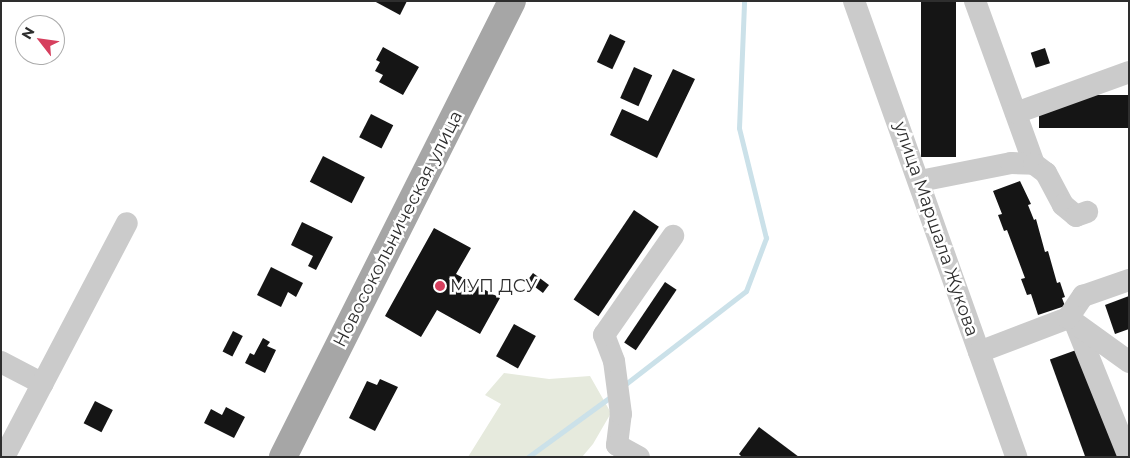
<!DOCTYPE html>
<meta charset="utf-8">
<style>
body{margin:0}
#map{position:relative;width:1130px;height:458px;overflow:hidden;background:#fff;font-family:Montserrat,sans-serif}
div>[style]{position:absolute}
.green>*{inset:0;background:#e6eadd}
.stream>*{height:5px;margin:-2.5px;padding:0 2.5px;transform-origin:2.5px;border-radius:2.5px;background:#cbe1e9}
.building>*{inset:0;background:#151515;transform-origin:0 0}
.minor>*{height:22px;margin:-11px;padding:0 11px;transform-origin:11px;border-radius:11px;background:#cbcbcb}
.major>*{height:28px;margin:-14px;padding:0 14px;transform-origin:14px;border-radius:14px;background:#a6a6a6}
.dots>*{width:14px;height:14px;translate:-50% -50%;box-sizing:border-box;border:2px solid #fff;border-radius:50%}
span{translate:-50% -50%;white-space:nowrap;text-align:center;line-height:1.15;-webkit-text-stroke:5px #fff;paint-order:stroke}
.street-label{font-size:18px;color:#2e2e2e}
.poi-label{font-size:18px;color:#2e2e2e}
.left{translate:0 -50%;text-align:left}
.frame{position:absolute;inset:0;border:2px solid #2e2e2e;pointer-events:none}
.north{position:absolute;left:15px;top:15px;width:50px;height:50px;box-sizing:border-box;background:#fff;border:1px solid #ababab;border-radius:50%;rotate:300deg;font-size:14px;font-weight:700;line-height:20px;text-align:center;color:#2e2e2e}
.north::after{content:'';display:block;margin:auto;width:18px;height:22px;background:#d63f5e;clip-path:polygon(50% 0,100% 100%,50% 72%,0 100%)}
</style>
<div id="map">
<div class="green">
<div style="clip-path:polygon(504px 373px,549px 379px,590px 376px,611px 413px,593px 444px,582px 457px,468px 457px,501px 404px,485px 395px)"></div>
</div>
<div class="stream">
<div style="left:623px;top:386px;width:155px;rotate:-37.7deg"></div>
<div style="left:746px;top:291px;width:57px;rotate:-69.3deg"></div>
<div style="left:766px;top:238px;width:113px;rotate:-103.8deg"></div>
<div style="left:739px;top:128px;width:127px;rotate:-87.7deg"></div>
<div style="left:528px;top:457px;width:105px;rotate:-36.1deg"></div>
</div>
<div class="building">
<div style="clip-path:polygon(374px 1px,407px 1px,400px 15px)"></div>
<div style="left:921px;top:1px;width:35px;height:156px"></div>
<div style="left:610px;top:34px;width:17px;height:31px;rotate:25deg"></div>
<div style="clip-path:polygon(383px 47px,419px 67px,403px 95px,379px 82px,383px 75px,375px 71px,380px 62px,376px 60px)"></div>
<div style="left:1045px;top:48px;width:16px;height:15px;rotate:72deg"></div>
<div style="left:634px;top:67px;width:20px;height:34px;rotate:24deg"></div>
<div style="clip-path:polygon(673px 69px,695px 79px,657px 158px,610px 135px,622px 109px,648px 121px)"></div>
<div style="left:1129px;top:95px;width:33px;height:90px;rotate:90deg"></div>
<div style="left:371px;top:114px;width:25px;height:26px;rotate:27deg"></div>
<div style="left:323px;top:156px;width:47px;height:29px;rotate:27deg"></div>
<div style="clip-path:polygon(1020px 181px,1031px 204px,1028px 205px,1034px 220px,1036px 219px,1045px 252px,1048px 251px,1057px 283px,1060px 282px,1065px 297px,1062px 298px,1065px 306px,1038px 315px,1031px 294px,1027px 295px,1021px 279px,1025px 278px,1007px 230px,1004px 231px,998px 215px,1002px 214px,993px 191px)"></div>
<div style="left:634px;top:210px;width:30px;height:108px;rotate:34deg"></div>
<div style="clip-path:polygon(302px 222px,333px 237px,316px 270px,308px 266px,313px 256px,291px 245px)"></div>
<div style="clip-path:polygon(434px 228px,471px 248px,456px 274px,500px 298px,480px 334px,437px 310px,421px 337px,385px 316px)"></div>
<div style="clip-path:polygon(271px 267px,303px 283px,296px 297px,288px 292px,281px 307px,257px 295px)"></div>
<div style="left:533px;top:273px;width:20px;height:10px;rotate:37deg"></div>
<div style="left:665px;top:282px;width:14px;height:73px;rotate:34deg"></div>
<div style="clip-path:polygon(1129px 296px,1129px 329px,1115px 334px,1105px 305px)"></div>
<div style="left:514px;top:324px;width:25px;height:37px;rotate:29deg"></div>
<div style="left:233px;top:331px;width:11px;height:23px;rotate:27deg"></div>
<div style="clip-path:polygon(263px 338px,270px 342px,267px 346px,276px 350px,265px 373px,245px 363px,250px 353px,254px 355px)"></div>
<div style="left:1079px;top:349px;width:115px;height:31px;rotate:70deg"></div>
<div style="clip-path:polygon(380px 379px,398px 387px,375px 431px,349px 418px,367px 381px,377px 385px)"></div>
<div style="left:95px;top:401px;width:20px;height:25px;rotate:27deg"></div>
<div style="clip-path:polygon(226px 407px,245px 417px,234px 438px,204px 423px,211px 409px,222px 415px)"></div>
<div style="clip-path:polygon(759px 427px,799px 457px,742px 457px,739px 454px)"></div>
</div>
<div class="minor">
<div style="left:854px;top:1px;width:484px;rotate:70.4deg"></div>
<div style="left:975px;top:1px;width:173px;rotate:70.1deg"></div>
<div style="left:1016px;top:113px;width:120px;rotate:-19.9deg"></div>
<div style="left:920px;top:181px;width:93px;rotate:-11.2deg"></div>
<div style="left:1011px;top:163px;width:23px;rotate:2deg"></div>
<div style="left:1034px;top:164px;width:15px;rotate:37deg"></div>
<div style="left:1046px;top:173px;width:36px;rotate:62deg"></div>
<div style="left:1063px;top:205px;width:17px;rotate:40deg"></div>
<div style="left:1076px;top:216px;width:12px;rotate:-20deg"></div>
<div style="left:1075px;top:323px;width:144px;rotate:68.1deg"></div>
<div style="left:1075px;top:323px;width:67px;rotate:35.8deg"></div>
<div style="left:979px;top:352px;width:95px;rotate:-20.9deg"></div>
<div style="left:1068px;top:318px;width:27px;rotate:-56deg"></div>
<div style="left:1083px;top:296px;width:49px;rotate:-19.2deg"></div>
<div style="left:1px;top:362px;width:47px;rotate:27.6deg"></div>
<div style="left:617px;top:445px;width:31px;rotate:-83deg"></div>
<div style="left:621px;top:414px;width:53px;rotate:-97.5deg"></div>
<div style="left:614px;top:361px;width:28px;rotate:-111deg"></div>
<div style="left:604px;top:335px;width:121px;rotate:-55.1deg"></div>
<div style="left:617px;top:445px;width:25px;rotate:29deg"></div>
<div style="left:4px;top:457px;width:264px;rotate:-62.3deg"></div>
</div>
<div class="major">
<div style="left:283px;top:457px;width:510px;rotate:-63.33deg"></div>
</div>
<div class="dots">
<div style="left:440px;top:286px;background:#d63f5e"></div>
</div>
<div class="street-label">
<span style="left:398px;top:229px;rotate:-63deg">Новосокольническая улица</span>
<span style="left:936px;top:229px;rotate:71deg">улица Маршала Жукова</span>
</div>
<div class="poi-label">
<span class="left" style="left:450px;top:286px">МУП ДСУ</span>
</div>
<div class="frame"></div>
<div class="north">N</div>
</div>
